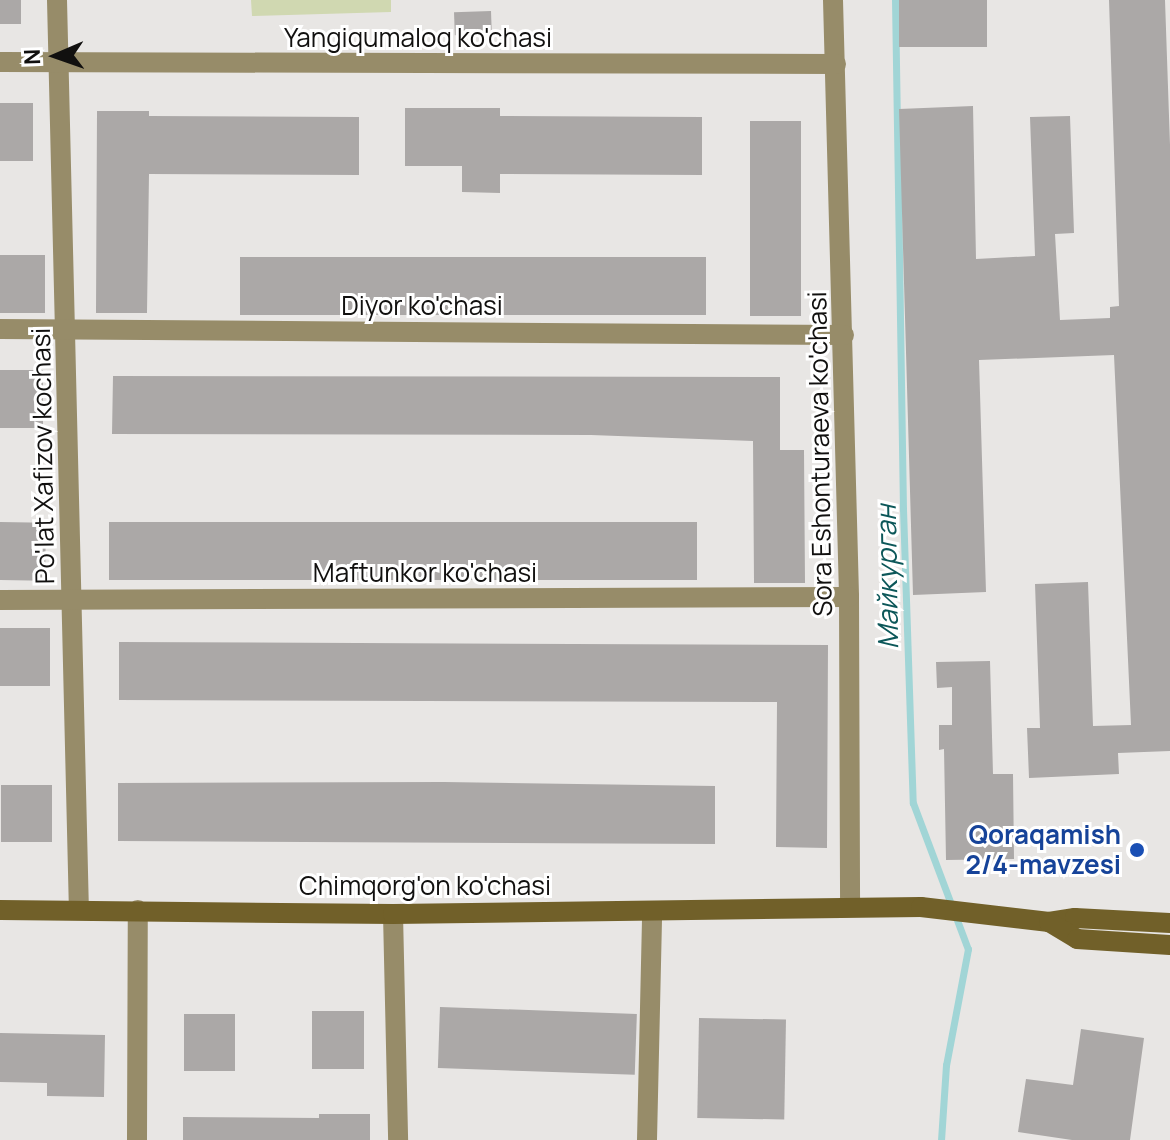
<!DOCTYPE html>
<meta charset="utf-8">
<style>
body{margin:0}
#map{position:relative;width:1170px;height:1140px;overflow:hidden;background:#e8e6e4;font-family:Manrope,sans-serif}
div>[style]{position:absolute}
.green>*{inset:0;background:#d0d8b1}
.stream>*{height:7px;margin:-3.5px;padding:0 3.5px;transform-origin:3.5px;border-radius:3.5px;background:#a1d5d6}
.building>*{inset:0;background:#aba8a7;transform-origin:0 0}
.street>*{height:20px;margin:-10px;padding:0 10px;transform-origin:10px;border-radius:10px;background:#978c69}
.secondary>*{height:20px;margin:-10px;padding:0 10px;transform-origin:10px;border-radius:10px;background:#716029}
.dots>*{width:22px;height:22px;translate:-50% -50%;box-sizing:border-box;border:4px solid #fff;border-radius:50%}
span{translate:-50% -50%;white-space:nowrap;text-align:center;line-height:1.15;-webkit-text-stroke:6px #fff;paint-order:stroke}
.street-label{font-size:26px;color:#11100f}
.transit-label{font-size:26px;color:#164399;font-weight:700}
.right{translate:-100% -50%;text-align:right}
.water-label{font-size:28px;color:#0c5759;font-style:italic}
.north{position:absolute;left:16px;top:16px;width:80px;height:80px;-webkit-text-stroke:6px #fff;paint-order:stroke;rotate:268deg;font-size:22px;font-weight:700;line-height:32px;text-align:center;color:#11100f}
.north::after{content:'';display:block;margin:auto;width:28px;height:36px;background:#11100f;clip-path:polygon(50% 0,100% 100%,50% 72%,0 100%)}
</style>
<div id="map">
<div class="green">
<div style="clip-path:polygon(251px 0,391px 0,391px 12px,252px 16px)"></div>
</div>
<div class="stream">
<div style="left:895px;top:0;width:509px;rotate:89.1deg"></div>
<div style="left:903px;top:509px;width:294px;rotate:88.1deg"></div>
<div style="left:913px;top:803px;width:156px;rotate:69.4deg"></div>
<div style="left:968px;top:949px;width:118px;rotate:100.7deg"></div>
<div style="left:946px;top:1065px;width:75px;rotate:93.8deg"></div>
</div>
<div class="building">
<div style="left:0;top:0;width:21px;height:24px"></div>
<div style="left:899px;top:0;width:88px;height:47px"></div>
<div style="clip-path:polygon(1109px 0,1165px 0,1170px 145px,1170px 751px,1118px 753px,1119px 774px,1029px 778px,1027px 728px,1040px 728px,1035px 584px,1088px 582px,1093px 726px,1131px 725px,1114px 355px,979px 360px,986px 592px,913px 595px,899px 109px,973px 106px,976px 259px,1035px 256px,1030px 117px,1070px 116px,1074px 233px,1055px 234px,1060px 320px,1110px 318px,1110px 307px,1119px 306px)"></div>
<div style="left:491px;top:11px;width:23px;height:37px;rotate:88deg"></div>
<div style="left:0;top:103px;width:33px;height:58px"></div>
<div style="clip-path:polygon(405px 108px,500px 108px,500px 116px,702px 117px,702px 175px,500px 174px,500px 193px,462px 192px,462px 166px,405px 166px)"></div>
<div style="clip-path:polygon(97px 111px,149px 111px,149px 116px,359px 117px,359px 175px,149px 174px,147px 313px,96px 313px)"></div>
<div style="left:750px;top:121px;width:51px;height:195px"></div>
<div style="left:0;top:255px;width:45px;height:58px"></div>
<div style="left:240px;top:257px;width:466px;height:58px"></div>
<div style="left:0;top:370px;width:43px;height:58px"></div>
<div style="clip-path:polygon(113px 376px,780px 377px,780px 450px,804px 450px,805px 583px,754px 583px,753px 441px,591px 435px,112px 434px)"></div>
<div style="left:0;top:522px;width:46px;height:58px;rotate:1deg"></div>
<div style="left:109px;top:522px;width:588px;height:58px"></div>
<div style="left:0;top:628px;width:50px;height:58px"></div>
<div style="clip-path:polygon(119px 642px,828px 645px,827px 848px,776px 847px,777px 702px,119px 700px)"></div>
<div style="clip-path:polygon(990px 661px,993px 774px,1013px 774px,1014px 859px,946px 860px,944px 749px,939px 750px,939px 725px,952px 725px,952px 687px,937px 688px,936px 662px)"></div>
<div style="clip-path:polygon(444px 782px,715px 786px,715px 844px,118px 841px,118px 783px)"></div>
<div style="left:1px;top:785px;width:51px;height:57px"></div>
<div style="left:440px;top:1007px;width:197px;height:61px;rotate:2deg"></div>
<div style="left:312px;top:1011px;width:52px;height:58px"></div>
<div style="left:184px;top:1014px;width:51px;height:57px"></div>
<div style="left:699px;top:1018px;width:87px;height:100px;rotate:1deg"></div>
<div style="clip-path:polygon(1081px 1029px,1144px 1038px,1130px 1140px,1072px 1140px,1018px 1132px,1026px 1079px,1073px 1085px)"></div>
<div style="clip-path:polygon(0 1033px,105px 1035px,104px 1097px,47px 1096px,47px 1083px,0 1082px)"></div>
<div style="clip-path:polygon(319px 1114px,370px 1114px,370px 1140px,183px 1140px,183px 1117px,319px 1118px)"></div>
</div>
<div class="street">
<div style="left:57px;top:0;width:910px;rotate:88.62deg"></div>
<div style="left:833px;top:0;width:597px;rotate:88.46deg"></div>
<div style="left:849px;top:597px;width:310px;rotate:89.8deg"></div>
<div style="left:0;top:62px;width:836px;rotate:0.14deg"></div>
<div style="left:0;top:329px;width:844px;rotate:0.41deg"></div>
<div style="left:0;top:600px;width:849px;rotate:-0.2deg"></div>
<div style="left:393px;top:914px;width:226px;rotate:88.7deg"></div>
<div style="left:137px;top:1140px;width:230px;rotate:-89.8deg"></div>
<div style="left:647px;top:1140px;width:229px;rotate:-88.7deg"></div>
</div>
<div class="secondary">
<div style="left:0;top:910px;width:393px;rotate:0.6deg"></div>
<div style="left:393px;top:914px;width:528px;rotate:-0.76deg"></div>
<div style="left:921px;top:907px;width:129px;rotate:6.7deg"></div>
<div style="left:1049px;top:922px;width:26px;rotate:-9deg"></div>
<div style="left:1075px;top:918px;width:95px;rotate:3deg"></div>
<div style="left:1049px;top:922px;width:33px;rotate:31deg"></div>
<div style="left:1077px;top:939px;width:93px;rotate:3.7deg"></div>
</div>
<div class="dots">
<div style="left:1137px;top:850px;background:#1a4fb4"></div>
</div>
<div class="street-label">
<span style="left:418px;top:38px">Yangiqumaloq ko'chasi</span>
<span style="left:422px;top:306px">Diyor ko'chasi</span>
<span style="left:820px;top:454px;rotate:-91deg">Sora Eshonturaeva ko'chasi</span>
<span style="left:43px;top:456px;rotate:-91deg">Po'lat Xafizov kochasi</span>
<span style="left:425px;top:573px">Maftunkor ko'chasi</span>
<span style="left:425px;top:886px">Chimqorg'on ko'chasi</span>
</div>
<div class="transit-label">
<span class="right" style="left:1121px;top:850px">Qoraqamish<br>2/4-mavzesi</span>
</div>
<div class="water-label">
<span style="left:886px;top:577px;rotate:-91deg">Майкурган</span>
</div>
<div class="north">N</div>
</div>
